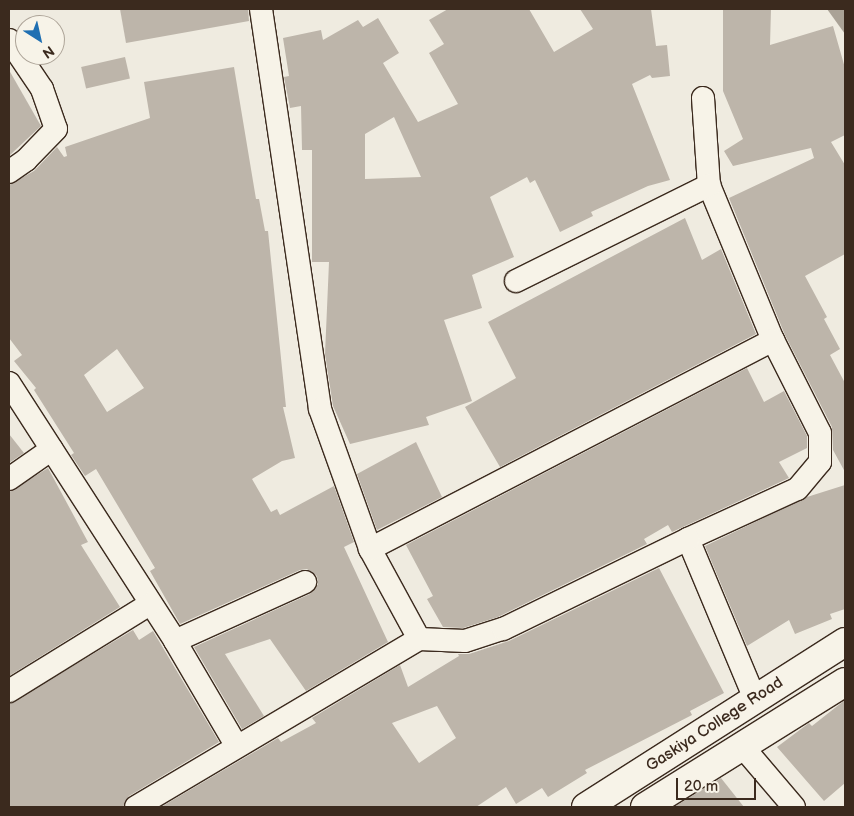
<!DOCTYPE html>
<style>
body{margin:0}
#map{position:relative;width:854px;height:816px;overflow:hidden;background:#efebe0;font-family:"Balsamiq Sans",sans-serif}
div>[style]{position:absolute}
.water>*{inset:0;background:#aaa296}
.building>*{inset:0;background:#bdb5aa;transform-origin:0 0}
.roads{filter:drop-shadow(1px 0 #3b2a1e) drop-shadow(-1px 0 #3b2a1e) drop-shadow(0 1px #3b2a1e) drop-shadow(0 -1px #3b2a1e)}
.minor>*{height:22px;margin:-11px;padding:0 11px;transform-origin:11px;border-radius:11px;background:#f7f3e8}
.secondary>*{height:28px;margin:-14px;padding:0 14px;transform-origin:14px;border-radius:14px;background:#f7f3e8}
span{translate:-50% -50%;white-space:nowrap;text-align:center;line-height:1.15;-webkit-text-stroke:5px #f7f3e8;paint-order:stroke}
.street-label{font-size:16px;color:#3b2a1e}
.frame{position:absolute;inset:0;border:10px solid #3b2a1e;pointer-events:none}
.north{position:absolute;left:15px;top:15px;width:50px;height:50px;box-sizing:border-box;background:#f7f3e8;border:1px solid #aca397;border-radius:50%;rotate:145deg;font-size:14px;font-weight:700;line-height:20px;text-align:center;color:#3b2a1e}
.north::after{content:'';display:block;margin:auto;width:18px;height:22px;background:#1f6fb2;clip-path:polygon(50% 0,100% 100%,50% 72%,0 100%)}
.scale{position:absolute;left:676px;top:778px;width:80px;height:22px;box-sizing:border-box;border:2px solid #3b2a1e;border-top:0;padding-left:6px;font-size:15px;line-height:18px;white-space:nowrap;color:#3b2a1e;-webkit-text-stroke:4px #f7f3e8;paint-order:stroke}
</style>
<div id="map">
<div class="water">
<div style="clip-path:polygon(827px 9px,845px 9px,845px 34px)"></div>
</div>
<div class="building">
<div style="clip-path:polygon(120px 9px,248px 9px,249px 21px,126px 43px)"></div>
<div style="clip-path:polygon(evenodd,448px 9px,529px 9px,554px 52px,593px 29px,580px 9px,651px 9px,656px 46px,667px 45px,670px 76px,652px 78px,650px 75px,632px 84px,670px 180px,648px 186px,591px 212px,593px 216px,560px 232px,535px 180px,530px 183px,527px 177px,490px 197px,514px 257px,472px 275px,482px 308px,444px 320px,472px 401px,426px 417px,429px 425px,350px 444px,333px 406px,325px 354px,329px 262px,312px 262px,312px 150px,302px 150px,301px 106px,290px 108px,284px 77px,289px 76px,283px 38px,321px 30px,323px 40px,358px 20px,363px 27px,378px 18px,399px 53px,383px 63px,418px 122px,458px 104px,429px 53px,444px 44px,429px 20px,448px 9px,394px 117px,421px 177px,365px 179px,365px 134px,394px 117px)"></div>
<div style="clip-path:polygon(723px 9px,771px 9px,770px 45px,833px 26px,845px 68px,845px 135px,831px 142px,845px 165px,845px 254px,805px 276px,827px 317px,824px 319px,840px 349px,830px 355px,845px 383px,845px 472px,833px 450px,832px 427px,785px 335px,729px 198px,814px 158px,811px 148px,733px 166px,724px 151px,743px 139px,723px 91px)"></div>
<div style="left:125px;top:57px;width:22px;height:45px;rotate:77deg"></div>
<div style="clip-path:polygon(evenodd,234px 67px,256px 199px,259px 199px,265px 231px,268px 231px,286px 407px,283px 407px,295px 458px,282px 461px,252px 479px,271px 512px,277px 509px,280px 515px,334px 486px,354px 542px,344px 547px,388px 642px,306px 691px,270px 639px,225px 654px,264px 716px,242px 729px,194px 647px,310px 594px,318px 584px,317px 576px,307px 569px,300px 570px,180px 624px,150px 571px,155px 568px,96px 469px,85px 476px,71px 455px,74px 453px,34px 390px,36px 388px,14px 361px,22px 355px,9px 338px,9px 185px,34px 171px,57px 147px,64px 157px,67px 156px,65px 147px,150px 118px,144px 82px,234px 67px,117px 349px,144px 388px,107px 412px,84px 375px,117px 349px)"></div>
<div style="clip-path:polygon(9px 70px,41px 126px,9px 156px)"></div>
<div style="clip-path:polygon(685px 218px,702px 260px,721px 249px,756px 334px,500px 467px,465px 407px,516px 378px,488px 322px)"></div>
<div style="clip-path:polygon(747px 368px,764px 402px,784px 391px,807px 436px,807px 448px,779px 462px,789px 478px,672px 532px,668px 525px,644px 539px,647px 544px,498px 617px,463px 628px,443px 627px,427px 599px,433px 596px,406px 545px)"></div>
<div style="clip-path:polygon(9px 434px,24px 453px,9px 463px)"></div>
<div style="clip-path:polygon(416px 442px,442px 497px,377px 530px,357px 474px)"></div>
<div style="clip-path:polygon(48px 468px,88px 542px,81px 545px,120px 607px,9px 676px,9px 492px)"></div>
<div style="clip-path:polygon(845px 485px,845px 609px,830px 614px,832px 619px,795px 634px,789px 620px,747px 646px,705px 546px,807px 497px)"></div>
<div style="clip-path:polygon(evenodd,659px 568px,724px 693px,690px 711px,692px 715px,585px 770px,587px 773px,548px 797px,542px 788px,516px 804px,506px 787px,476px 807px,161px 807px,278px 738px,281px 742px,316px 723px,312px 718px,400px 665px,408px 687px,459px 656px,458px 654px,469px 654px,509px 641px,659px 568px,437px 706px,456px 738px,419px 763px,392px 723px,437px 706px)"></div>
<div style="clip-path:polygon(133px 630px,139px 640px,153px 631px,219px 742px,129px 796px,123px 807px,9px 807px,9px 704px)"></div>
<div style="clip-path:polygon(845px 700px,845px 783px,824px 801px,777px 747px,809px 723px,812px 726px)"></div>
<div style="clip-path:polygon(721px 778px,744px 807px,674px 807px)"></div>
</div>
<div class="roads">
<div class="minor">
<div style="left:261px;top:9px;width:404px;rotate:81.6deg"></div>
<div style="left:320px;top:409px;width:149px;rotate:70.3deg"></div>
<div style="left:370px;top:549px;width:102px;rotate:61.4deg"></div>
<div style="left:9px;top:40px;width:59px;rotate:56deg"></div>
<div style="left:42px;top:89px;width:42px;rotate:70.7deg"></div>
<div style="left:56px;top:129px;width:43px;rotate:134.1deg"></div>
<div style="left:26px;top:160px;width:21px;rotate:145deg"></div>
<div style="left:703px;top:98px;width:87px;rotate:86.1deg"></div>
<div style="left:709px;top:185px;width:168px;rotate:67.6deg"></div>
<div style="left:773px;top:340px;width:104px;rotate:63.2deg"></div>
<div style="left:820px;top:433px;width:29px;rotate:90deg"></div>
<div style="left:820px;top:462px;width:35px;rotate:130deg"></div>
<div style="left:797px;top:489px;width:120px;rotate:155.4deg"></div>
<div style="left:688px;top:539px;width:173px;rotate:67.3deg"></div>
<div style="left:516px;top:281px;width:216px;rotate:-26.4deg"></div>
<div style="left:9px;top:383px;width:307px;rotate:57.2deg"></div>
<div style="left:175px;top:641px;width:121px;rotate:59.6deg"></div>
<div style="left:9px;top:479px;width:52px;rotate:-34.9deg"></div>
<div style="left:370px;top:549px;width:454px;rotate:-27.4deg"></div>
<div style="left:175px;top:641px;width:143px;rotate:-24.4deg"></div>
<div style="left:9px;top:691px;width:166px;rotate:-31.7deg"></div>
<div style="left:742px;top:746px;width:80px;rotate:49.6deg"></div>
<div style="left:136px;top:807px;width:329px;rotate:-30.7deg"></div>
<div style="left:419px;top:639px;width:46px;rotate:2.5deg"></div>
<div style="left:465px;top:641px;width:40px;rotate:-18deg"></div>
<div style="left:503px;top:629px;width:206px;rotate:-25.9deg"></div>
</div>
<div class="secondary">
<div style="left:586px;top:807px;width:307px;rotate:-32.5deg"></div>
<div style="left:645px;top:807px;width:236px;rotate:-32deg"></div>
</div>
</div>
<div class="street-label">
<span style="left:715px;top:725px;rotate:-33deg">Gaskiya College Road</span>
</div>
<div class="frame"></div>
<div class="north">N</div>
<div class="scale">20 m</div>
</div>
